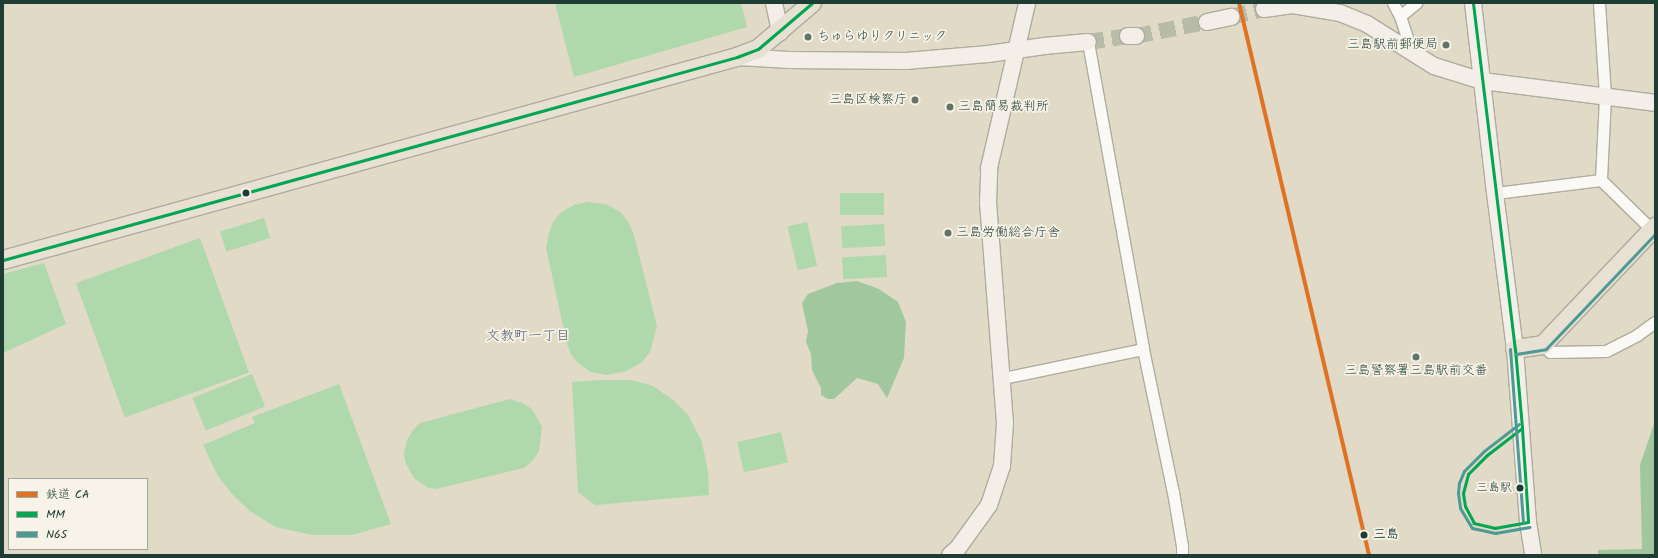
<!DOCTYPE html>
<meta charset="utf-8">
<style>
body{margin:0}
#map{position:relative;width:1658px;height:558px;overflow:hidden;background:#e0dac6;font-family:Kalam,"Klee One",sans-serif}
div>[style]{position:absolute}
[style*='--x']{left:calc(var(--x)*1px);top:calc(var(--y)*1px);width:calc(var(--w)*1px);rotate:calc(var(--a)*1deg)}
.green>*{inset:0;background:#afd8ac;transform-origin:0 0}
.forest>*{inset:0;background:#a1c79f}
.secondary-tunnel>*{height:16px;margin-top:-8px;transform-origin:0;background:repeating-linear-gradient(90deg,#b9bba9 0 16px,transparent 0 24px)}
.roads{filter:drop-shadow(1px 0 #adac9f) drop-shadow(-1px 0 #adac9f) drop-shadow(0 1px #adac9f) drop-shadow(0 -1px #adac9f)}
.street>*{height:11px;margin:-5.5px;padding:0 5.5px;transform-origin:5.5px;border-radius:5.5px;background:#faf9f6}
.secondary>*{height:16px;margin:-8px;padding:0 8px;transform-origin:8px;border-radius:8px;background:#f3efe8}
.primary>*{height:18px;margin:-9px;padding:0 9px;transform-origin:9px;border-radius:9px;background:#e7e0d3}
.bus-1>*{height:3px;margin:-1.5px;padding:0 1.5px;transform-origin:1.5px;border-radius:1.5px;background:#00a651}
.bus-2>*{height:3px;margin:-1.5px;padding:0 1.5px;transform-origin:1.5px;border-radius:1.5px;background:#4d9995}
.rail-1>*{height:4px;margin:-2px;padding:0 2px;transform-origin:2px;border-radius:2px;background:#df7323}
.dots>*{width:11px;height:11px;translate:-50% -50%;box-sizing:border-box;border:2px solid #f7f3e8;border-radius:50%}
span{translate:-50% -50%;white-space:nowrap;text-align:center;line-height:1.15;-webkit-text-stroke:3.5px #f7f3e8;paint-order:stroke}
.bus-label{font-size:12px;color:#1f3d34}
.right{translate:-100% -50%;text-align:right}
.poi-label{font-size:13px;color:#1f3d34}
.left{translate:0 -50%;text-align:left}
.stop-label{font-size:13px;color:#1f3d34;font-weight:700}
.neighbourhood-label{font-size:14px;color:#56626e}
.frame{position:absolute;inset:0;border:4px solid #1f3d34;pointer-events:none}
.legend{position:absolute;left:8px;top:478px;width:140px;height:72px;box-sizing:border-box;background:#f7f3e8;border:1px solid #a1aaa0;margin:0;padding:5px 7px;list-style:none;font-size:12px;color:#1f3d34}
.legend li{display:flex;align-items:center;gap:8px;height:20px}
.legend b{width:20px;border:1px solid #a1aaa0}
</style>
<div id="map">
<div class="green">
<i style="clip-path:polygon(555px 3px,741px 3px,747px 27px,574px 77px)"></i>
<i style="left:884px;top:193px;width:22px;height:44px;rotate:90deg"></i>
<i style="clip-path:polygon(588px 202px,605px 204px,619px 211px,628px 221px,634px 235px,657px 326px,650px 352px,641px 363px,626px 371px,607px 375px,591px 372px,578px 363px,571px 354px,567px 344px,546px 248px,548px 237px,553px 222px,560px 213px,574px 205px)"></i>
<i style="left:264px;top:218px;width:21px;height:46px;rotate:73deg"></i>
<i style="left:807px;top:222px;width:45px;height:20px;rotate:77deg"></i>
<i style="left:884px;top:224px;width:22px;height:43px;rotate:87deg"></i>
<i style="left:200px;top:238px;width:143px;height:132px;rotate:70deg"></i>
<i style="left:886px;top:255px;width:22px;height:44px;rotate:87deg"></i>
<i style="clip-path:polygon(44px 263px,66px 324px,3px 353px,3px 274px)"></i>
<i style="left:252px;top:374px;width:35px;height:64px;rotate:68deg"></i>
<i style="clip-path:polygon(601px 380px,631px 380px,653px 386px,673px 400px,688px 415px,702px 442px,708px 472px,709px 495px,595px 505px,578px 492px,572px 382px)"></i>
<i style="clip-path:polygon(339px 384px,391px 524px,352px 535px,312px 535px,276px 527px,251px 512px,233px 495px,218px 476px,203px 445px,255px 423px,252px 417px)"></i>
<i style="clip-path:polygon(510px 399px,522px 403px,532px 409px,542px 427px,539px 451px,534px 459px,524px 468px,436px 489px,428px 488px,414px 478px,406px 464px,404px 453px,407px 440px,413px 430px,420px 423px)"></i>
<i style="left:781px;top:432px;width:31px;height:45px;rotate:77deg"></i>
</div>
<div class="forest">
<i style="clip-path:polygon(857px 281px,879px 289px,898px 302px,906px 322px,904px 358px,887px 398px,878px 384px,857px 378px,834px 399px,828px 399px,821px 395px,821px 388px,812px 370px,811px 354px,806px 342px,808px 331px,802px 303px,808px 294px,837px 283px)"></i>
<i style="clip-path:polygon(1655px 421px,1655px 555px,1598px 555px,1598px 550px,1642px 549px,1640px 465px)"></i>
</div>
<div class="secondary-tunnel">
<i style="--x:1231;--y:17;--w:34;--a:-14"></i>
<i style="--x:1136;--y:36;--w:72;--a:-11.2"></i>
<i style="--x:1088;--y:42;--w:40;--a:-8.5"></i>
</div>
<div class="roads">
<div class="street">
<i style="--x:1393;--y:3;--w:15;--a:62"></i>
<i style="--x:1400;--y:16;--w:36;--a:72"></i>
<i style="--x:1599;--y:3;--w:94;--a:86.3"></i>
<i style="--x:1605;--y:97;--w:83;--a:92.8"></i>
<i style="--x:1601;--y:180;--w:71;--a:44.4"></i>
<i style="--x:1400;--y:16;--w:21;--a:-39"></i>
<i style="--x:1088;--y:42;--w:312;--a:79.8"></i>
<i style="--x:1143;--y:349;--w:146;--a:78.2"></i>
<i style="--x:1173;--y:492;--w:55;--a:80.5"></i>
<i style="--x:1182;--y:546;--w:9;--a:90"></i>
<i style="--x:1495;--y:193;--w:107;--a:-7"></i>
<i style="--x:1543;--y:345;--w:10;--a:45"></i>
<i style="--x:1550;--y:352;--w:56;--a:-1"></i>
<i style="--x:1606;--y:351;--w:35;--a:-27"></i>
<i style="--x:1637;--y:335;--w:22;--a:-36"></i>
<i style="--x:1003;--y:378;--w:143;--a:-11.7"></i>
</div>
<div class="secondary">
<i style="--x:774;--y:3;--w:30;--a:78"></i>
<i style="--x:1473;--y:3;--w:191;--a:83.4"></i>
<i style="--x:1495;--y:193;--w:157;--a:82.7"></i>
<i style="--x:1515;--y:349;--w:173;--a:85.7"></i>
<i style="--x:1528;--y:522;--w:33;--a:81"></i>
<i style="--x:1264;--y:9;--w:29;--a:-8"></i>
<i style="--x:1293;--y:5;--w:48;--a:9.7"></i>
<i style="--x:1340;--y:13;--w:29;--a:22"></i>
<i style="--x:1367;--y:24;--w:79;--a:32.1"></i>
<i style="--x:1434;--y:66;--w:50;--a:17.4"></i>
<i style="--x:1482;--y:81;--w:174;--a:7.2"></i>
<i style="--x:1207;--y:22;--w:25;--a:-12"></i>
<i style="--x:1128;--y:36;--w:8;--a:0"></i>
<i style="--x:738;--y:57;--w:51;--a:3.4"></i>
<i style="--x:789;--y:60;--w:117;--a:0.5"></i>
<i style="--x:906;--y:61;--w:82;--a:-4.9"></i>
<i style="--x:988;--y:54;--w:57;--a:-8.1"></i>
<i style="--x:1044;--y:46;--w:44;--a:-5.2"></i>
<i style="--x:950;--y:555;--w:11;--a:-41"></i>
<i style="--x:958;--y:548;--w:53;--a:-54.2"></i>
<i style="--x:989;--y:505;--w:41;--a:-71.6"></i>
<i style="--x:1002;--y:466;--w:43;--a:-86"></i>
<i style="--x:1005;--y:423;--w:220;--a:-94.4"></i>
<i style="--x:988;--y:204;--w:36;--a:-88"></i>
<i style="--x:989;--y:168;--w:169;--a:-77"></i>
</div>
<div class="primary">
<i style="--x:3;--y:260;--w:762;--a:-15.46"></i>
<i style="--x:737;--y:57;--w:22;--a:-21"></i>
<i style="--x:758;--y:49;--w:71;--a:-40.4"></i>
<i style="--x:1515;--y:349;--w:28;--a:-8"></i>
<i style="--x:1543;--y:345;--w:163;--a:-46.5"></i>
</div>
</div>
<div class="bus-1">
<i style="--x:1473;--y:3;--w:349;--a:83.1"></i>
<i style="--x:1515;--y:349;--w:79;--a:84.9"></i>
<i style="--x:3;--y:260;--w:762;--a:-15.46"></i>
<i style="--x:737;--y:57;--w:22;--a:-21"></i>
<i style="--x:758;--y:49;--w:71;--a:-40.4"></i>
<i style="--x:1522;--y:428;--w:94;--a:86.3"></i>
<i style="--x:1528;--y:522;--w:34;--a:170"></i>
<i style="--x:1495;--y:528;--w:22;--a:-167"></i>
<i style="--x:1474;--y:523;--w:19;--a:-118"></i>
<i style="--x:1465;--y:506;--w:13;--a:-99"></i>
<i style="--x:1463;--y:493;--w:20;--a:-75"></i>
<i style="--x:1468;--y:474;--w:27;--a:-45"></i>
<i style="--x:1487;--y:455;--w:44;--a:-37.6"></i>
</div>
<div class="bus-2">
<i style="--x:1510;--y:349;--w:173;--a:85.7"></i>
<i style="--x:1516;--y:354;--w:30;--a:-9"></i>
<i style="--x:1546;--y:349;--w:158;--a:-46.5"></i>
<i style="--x:1519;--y:424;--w:44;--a:142.4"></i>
<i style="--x:1484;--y:451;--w:28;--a:135"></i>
<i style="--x:1464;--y:471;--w:13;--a:113"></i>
<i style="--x:1459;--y:483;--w:10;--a:96"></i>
<i style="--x:1458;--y:493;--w:15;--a:82"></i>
<i style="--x:1460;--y:508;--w:23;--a:59"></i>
<i style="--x:1472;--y:528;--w:24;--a:12"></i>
<i style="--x:1495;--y:533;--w:35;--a:-10"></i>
</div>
<div class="rail-1">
<i style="--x:1239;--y:3;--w:567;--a:76.75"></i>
</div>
<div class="dots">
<i style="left:808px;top:37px;background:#637467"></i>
<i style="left:1446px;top:45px;background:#637467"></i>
<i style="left:915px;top:100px;background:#637467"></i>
<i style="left:950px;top:107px;background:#637467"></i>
<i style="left:246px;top:193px;background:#1f3d34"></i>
<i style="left:948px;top:233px;background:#637467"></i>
<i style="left:1416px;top:357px;background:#637467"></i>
<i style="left:1520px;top:488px;background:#1f3d34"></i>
<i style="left:1364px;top:535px;background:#1f3d34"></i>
</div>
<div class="bus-label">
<span class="right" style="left:1512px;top:488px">三島駅</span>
</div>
<div class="poi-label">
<span class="left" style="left:817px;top:37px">ちゅらゆりクリニック</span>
<span class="right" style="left:1438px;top:45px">三島駅前郵便局</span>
<span class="right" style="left:907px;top:100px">三島区検察庁</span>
<span class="left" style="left:958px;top:107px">三島簡易裁判所</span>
<span class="left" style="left:956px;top:233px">三島労働総合庁舎</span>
<span style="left:1416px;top:371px">三島警察署三島駅前交番</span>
</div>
<div class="stop-label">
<span class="left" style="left:1373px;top:535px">三島</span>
</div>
<div class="neighbourhood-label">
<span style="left:528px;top:336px">文教町一丁目</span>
</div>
<div class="frame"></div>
<ul class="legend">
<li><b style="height:5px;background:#df7323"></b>鉄道 CA</li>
<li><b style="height:5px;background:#00a651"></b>MM</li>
<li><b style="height:5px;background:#4d9995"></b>N65</li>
</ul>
</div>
